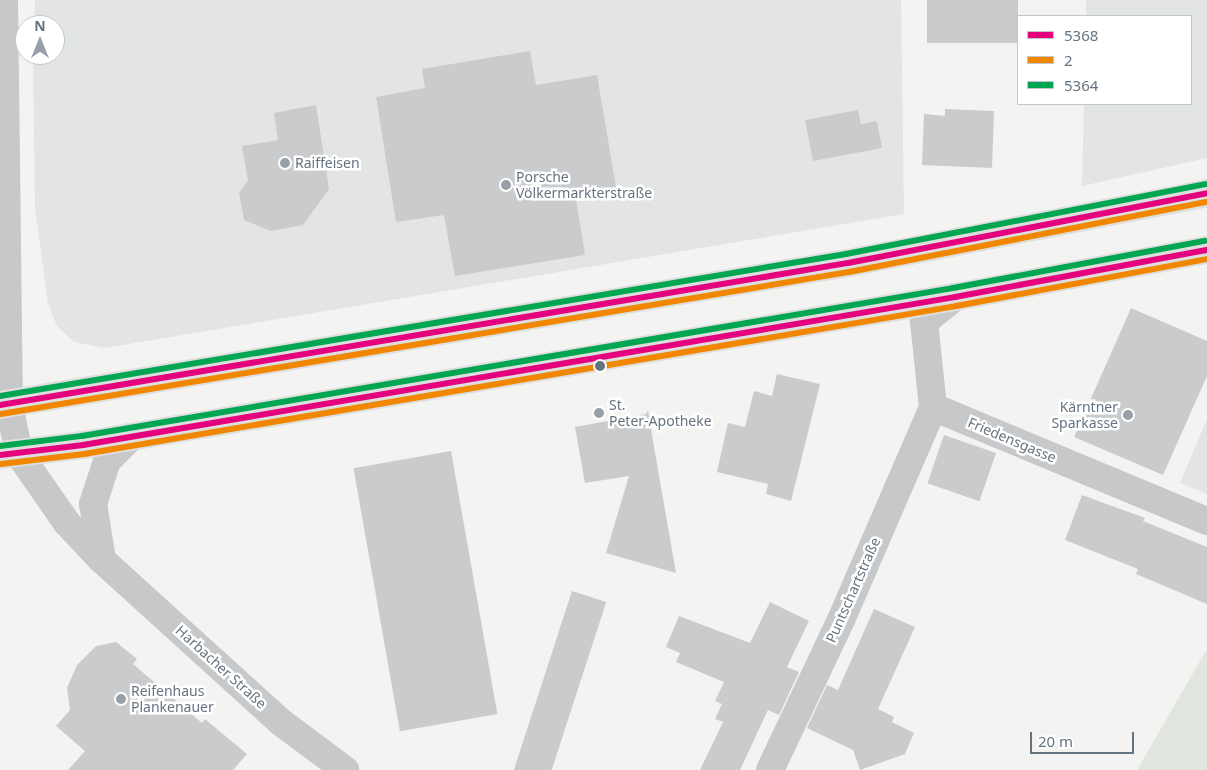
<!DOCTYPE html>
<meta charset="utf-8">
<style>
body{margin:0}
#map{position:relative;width:1207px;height:770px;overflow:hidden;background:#f3f3f1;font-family:"Noto Sans",sans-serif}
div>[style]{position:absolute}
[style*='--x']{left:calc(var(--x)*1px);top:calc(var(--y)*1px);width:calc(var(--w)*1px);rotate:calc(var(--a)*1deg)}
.built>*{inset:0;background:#e3e5e4}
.green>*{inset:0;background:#e1e5df}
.building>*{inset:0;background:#cacbcc;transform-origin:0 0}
.minor>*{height:28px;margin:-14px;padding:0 14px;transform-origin:14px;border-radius:14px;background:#c7c8c9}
.tertiary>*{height:28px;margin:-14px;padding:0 14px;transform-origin:14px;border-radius:14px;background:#c7c8c9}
.primary>*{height:28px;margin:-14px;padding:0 14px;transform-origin:14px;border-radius:14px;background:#dddedd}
.bus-1>*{height:6px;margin:-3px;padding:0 3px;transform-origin:3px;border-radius:3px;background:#e5007d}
.bus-2>*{height:6px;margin:-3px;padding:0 3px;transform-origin:3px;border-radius:3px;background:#f18700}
.bus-3>*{height:6px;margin:-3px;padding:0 3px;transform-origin:3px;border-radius:3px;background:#00a651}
.dots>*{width:14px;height:14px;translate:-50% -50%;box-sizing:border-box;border:2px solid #fff;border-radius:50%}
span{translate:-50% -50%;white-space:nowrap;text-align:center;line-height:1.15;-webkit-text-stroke:5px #fff;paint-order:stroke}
.poi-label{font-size:14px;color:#657380}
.left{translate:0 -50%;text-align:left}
.right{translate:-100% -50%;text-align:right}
.street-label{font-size:14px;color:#657380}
.legend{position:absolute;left:1017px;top:15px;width:175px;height:90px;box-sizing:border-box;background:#fff;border:1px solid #c1c7cc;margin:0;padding:6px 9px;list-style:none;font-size:15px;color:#657380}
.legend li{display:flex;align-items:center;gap:10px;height:25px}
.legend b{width:25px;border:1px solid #c1c7cc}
.north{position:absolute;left:15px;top:15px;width:50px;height:50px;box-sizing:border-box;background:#fff;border:1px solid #c1c7cc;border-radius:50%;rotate:0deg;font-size:14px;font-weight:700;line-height:20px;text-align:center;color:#657380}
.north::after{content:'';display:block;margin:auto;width:18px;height:22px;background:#97a0a8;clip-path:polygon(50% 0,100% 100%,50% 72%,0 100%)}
.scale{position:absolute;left:1030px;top:732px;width:104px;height:22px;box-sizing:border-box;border:2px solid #657380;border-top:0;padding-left:6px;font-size:15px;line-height:18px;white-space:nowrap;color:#657380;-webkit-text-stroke:4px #fff;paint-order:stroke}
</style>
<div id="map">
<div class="built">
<i style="clip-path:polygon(35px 0,901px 0,904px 214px,105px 348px,74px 342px,57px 326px,48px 304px,35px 207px,33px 55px,55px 55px,55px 25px,34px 25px)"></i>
<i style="clip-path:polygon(1086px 0,1207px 0,1207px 158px,1082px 186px,1084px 104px,1191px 104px,1191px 16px,1086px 16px)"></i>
<i style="clip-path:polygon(1207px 419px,1207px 494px,1180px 483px)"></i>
</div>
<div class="green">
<i style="clip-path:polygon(1207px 649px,1207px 770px,1137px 770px)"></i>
</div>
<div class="building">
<i style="left:927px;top:0;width:91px;height:43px"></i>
<i style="clip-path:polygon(530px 51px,536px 85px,597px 75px,616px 187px,575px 194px,585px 255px,455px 276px,444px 215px,396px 222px,376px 97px,425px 88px,422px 69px)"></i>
<i style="clip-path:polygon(316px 105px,329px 189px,303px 225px,271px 231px,244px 220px,239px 192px,248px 181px,242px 146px,278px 140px,274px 113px)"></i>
<i style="clip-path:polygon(945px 109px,994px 111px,992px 168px,922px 165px,924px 114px,945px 116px)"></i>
<i style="clip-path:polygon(858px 110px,861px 124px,877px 121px,882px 148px,813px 161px,805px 120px)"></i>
<i style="clip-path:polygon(1131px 308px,1207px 341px,1207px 376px,1163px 475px,1074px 437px)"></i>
<i style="clip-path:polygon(777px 374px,820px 384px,791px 501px,766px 494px,768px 484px,717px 472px,728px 423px,745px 427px,754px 391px,772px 396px)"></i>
<i style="clip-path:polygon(648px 410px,653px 441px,676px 573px,606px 553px,629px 476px,585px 483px,575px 427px,646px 414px)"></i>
<i style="left:944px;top:435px;width:55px;height:51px;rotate:19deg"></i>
<i style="left:451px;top:451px;width:267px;height:99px;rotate:80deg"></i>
<i style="clip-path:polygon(1082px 495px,1145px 518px,1143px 521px,1207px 547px,1207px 604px,1136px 574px,1138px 569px,1065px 540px)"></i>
<i style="left:572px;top:591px;width:36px;height:188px;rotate:18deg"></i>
<i style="clip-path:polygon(770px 602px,809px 621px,787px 667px,799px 672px,779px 715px,768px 710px,740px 770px,700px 770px,723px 722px,715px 719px,722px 704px,715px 701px,724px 682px,676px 662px,680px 653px,666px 647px,679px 616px,750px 643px)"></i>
<i style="clip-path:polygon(874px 609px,915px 627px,878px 709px,894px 717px,892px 722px,914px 733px,905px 754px,860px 770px,853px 750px,807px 728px,827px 685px,838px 690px)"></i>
<i style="clip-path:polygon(116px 642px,137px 659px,133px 664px,202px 723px,205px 719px,247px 754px,233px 770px,68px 770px,85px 751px,56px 726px,70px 710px,67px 688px,77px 665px,96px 646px)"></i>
</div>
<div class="minor">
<i style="--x:9;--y:404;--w:51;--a:78.7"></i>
<i style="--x:19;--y:454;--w:84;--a:55.2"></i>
<i style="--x:67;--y:523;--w:51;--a:46.6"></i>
<i style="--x:102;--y:560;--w:243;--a:42.2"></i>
<i style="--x:282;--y:723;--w:79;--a:36.7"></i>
<i style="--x:933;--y:407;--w:297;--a:22.6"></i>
<i style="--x:102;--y:560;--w:57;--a:-99.1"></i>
<i style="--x:93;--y:504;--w:45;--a:-72"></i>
<i style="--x:107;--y:461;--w:34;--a:-45"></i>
<i style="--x:770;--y:770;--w:166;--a:-64.7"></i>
<i style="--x:841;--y:620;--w:232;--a:-66.6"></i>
<i style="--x:933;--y:407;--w:85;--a:-96"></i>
<i style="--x:924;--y:322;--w:40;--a:-39"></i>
</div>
<div class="tertiary">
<i style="--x:4;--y:0;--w:404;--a:89.3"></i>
</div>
<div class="primary">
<i style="--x:0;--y:405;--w:860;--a:-9.51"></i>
<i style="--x:848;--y:263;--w:366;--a:-11"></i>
<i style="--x:0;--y:455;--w:84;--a:-6.9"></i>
<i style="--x:83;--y:445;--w:884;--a:-9.63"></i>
<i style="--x:955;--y:297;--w:256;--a:-10.6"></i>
</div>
<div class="bus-1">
<i style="--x:0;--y:405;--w:860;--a:-9.51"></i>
<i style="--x:848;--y:263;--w:366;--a:-11"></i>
<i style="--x:0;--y:455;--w:84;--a:-6.9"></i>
<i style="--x:83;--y:445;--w:884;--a:-9.63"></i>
<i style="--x:955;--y:297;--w:256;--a:-10.6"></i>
</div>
<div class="bus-2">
<i style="--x:1;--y:414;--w:860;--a:-9.51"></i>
<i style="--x:849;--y:272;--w:365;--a:-11.1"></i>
<i style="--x:1;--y:464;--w:84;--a:-6.9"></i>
<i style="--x:84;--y:454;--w:884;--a:-9.63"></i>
<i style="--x:956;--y:306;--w:255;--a:-10.6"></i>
</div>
<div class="bus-3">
<i style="--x:0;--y:396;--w:858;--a:-9.53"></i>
<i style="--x:846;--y:254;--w:366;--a:-11"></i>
<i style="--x:0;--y:446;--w:83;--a:-7"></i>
<i style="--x:82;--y:436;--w:883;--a:-9.64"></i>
<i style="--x:953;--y:288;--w:256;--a:-10.6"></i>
</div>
<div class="dots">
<i style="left:285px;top:163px;background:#97a0a8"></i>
<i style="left:506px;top:185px;background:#97a0a8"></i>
<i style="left:600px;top:366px;background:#657380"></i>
<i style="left:599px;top:413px;background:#97a0a8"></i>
<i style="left:1128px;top:415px;background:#97a0a8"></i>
<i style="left:121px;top:699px;background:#97a0a8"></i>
</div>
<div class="poi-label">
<span class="left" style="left:295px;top:163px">Raiffeisen</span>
<span class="left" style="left:516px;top:185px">Porsche<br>Völkermarkterstraße</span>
<span class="left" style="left:609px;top:413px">St.<br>Peter-Apotheke</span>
<span class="right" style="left:1118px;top:415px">Kärntner<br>Sparkasse</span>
<span class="left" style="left:131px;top:699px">Reifenhaus<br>Plankenauer</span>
</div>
<div class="street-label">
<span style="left:1012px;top:440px;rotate:23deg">Friedensgasse</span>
<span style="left:853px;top:590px;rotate:-66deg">Puntschartstraße</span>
<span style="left:221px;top:667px;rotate:42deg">Harbacher Straße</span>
</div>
<ul class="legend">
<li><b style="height:6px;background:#e5007d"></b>5368</li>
<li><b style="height:6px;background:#f18700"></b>2</li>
<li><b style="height:6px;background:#00a651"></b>5364</li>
</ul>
<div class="north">N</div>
<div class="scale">20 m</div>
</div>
